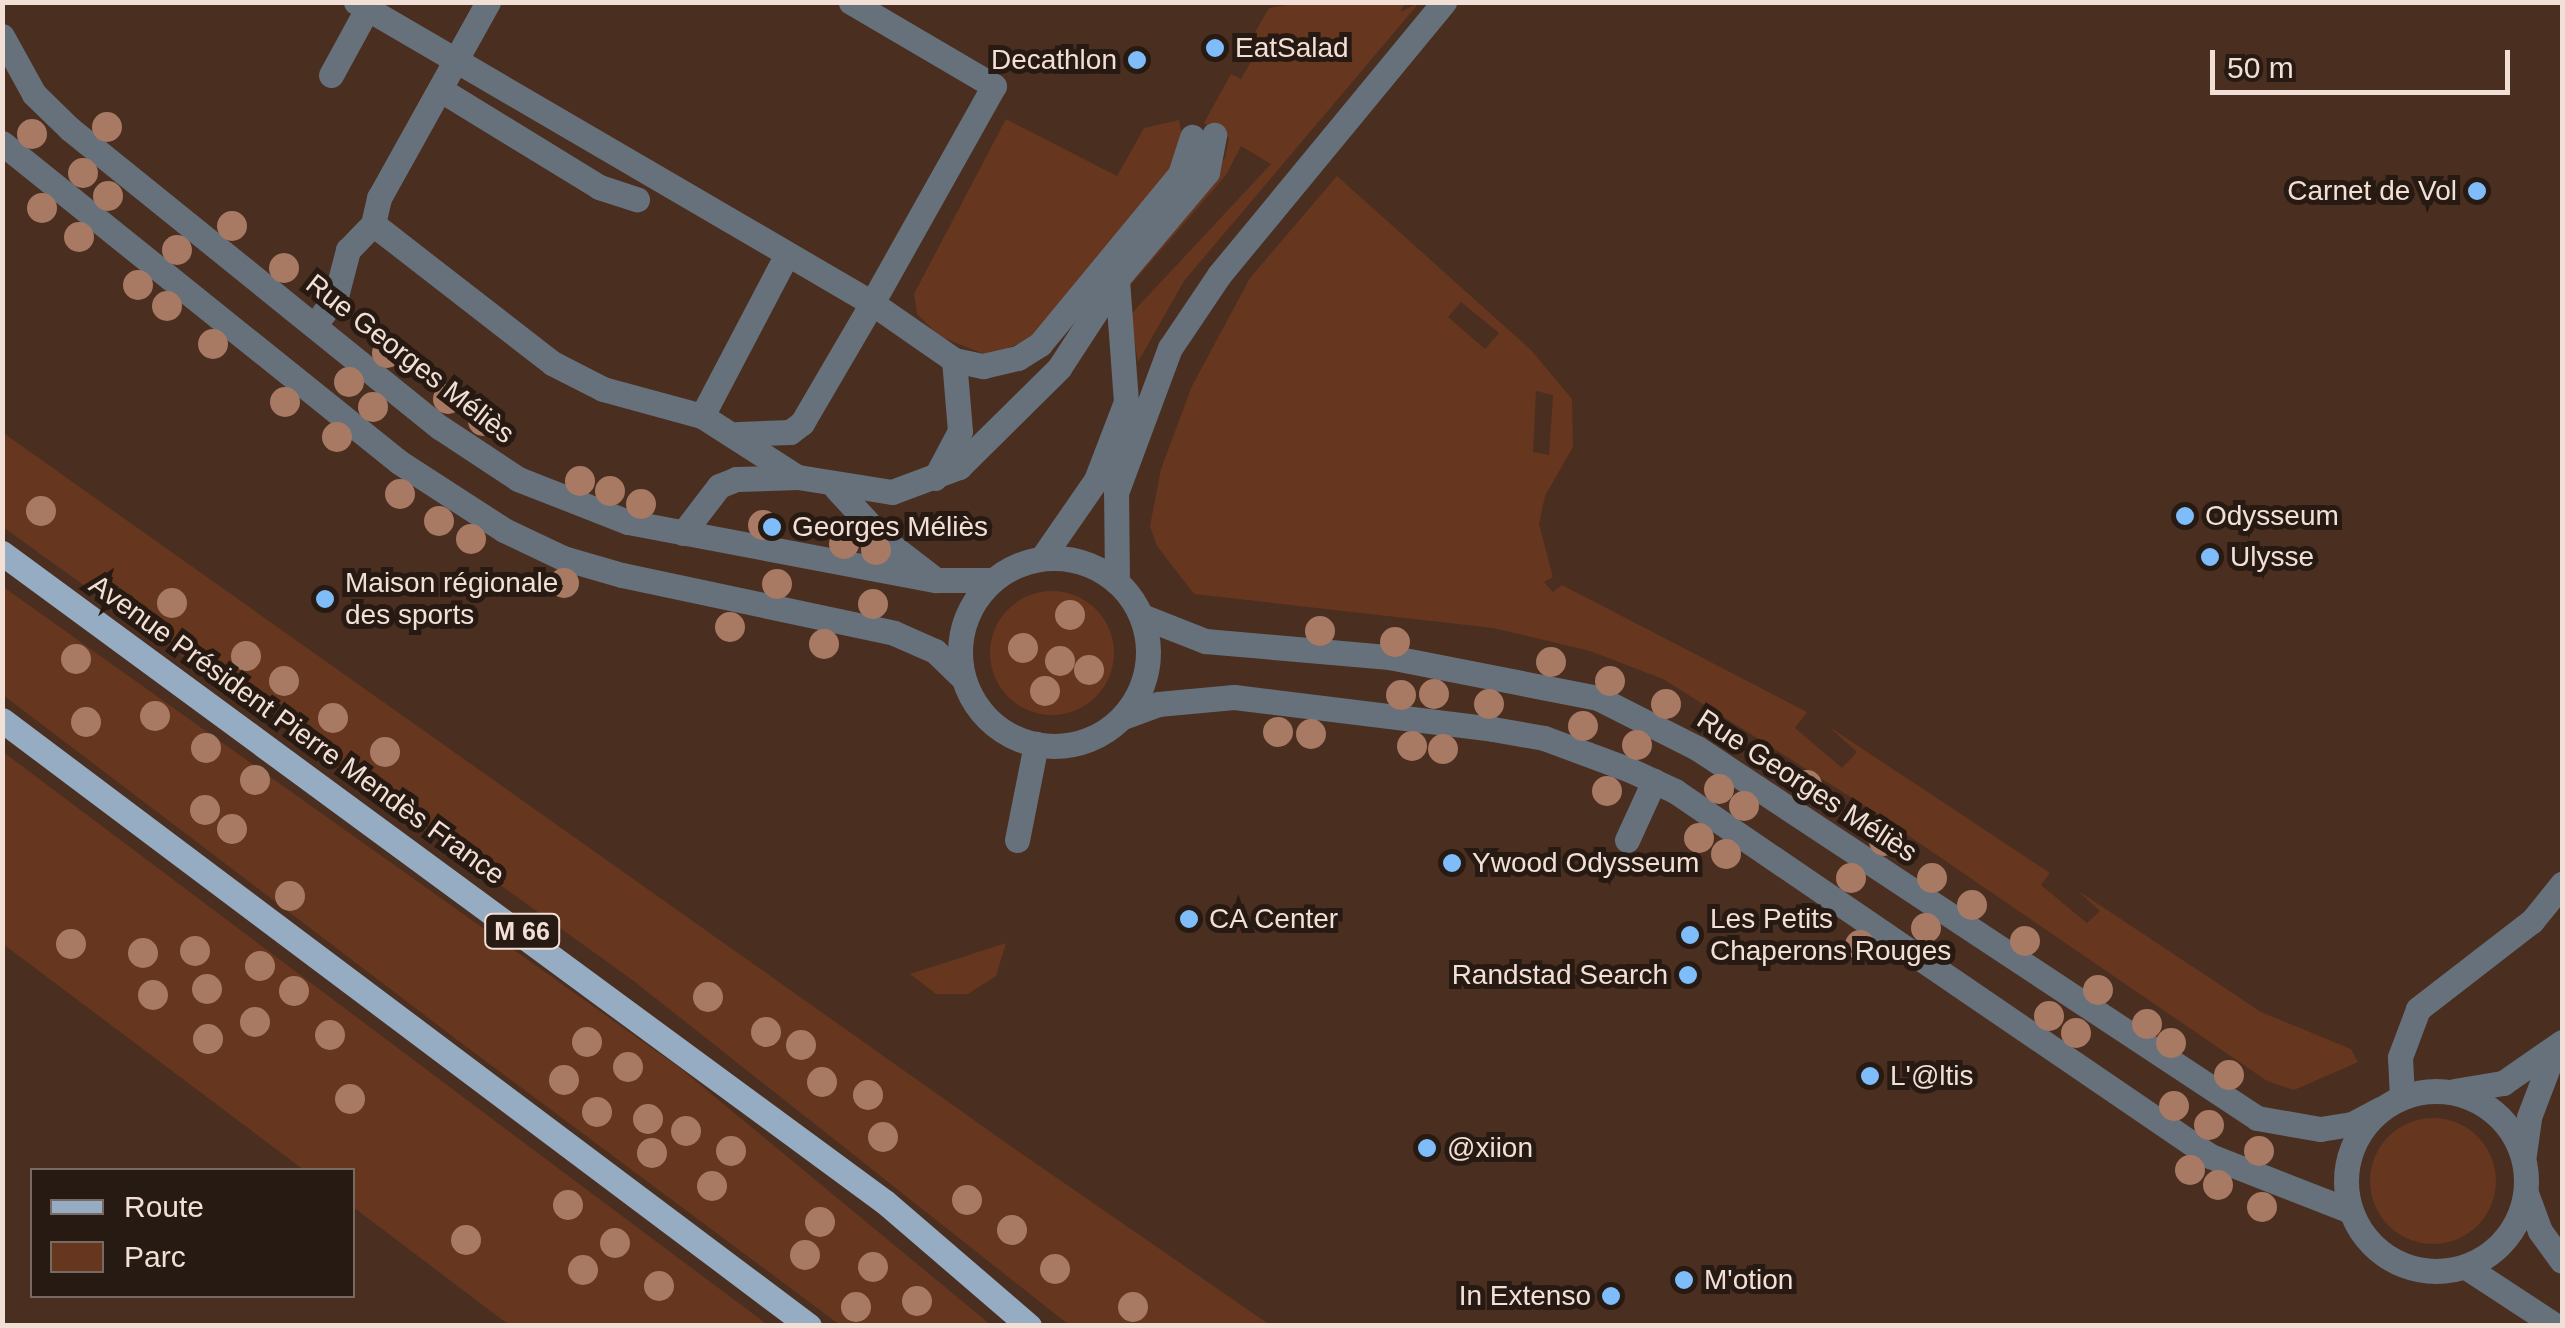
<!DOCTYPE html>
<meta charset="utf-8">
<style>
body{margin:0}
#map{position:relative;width:2565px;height:1328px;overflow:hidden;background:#4a2e20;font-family:Arial,sans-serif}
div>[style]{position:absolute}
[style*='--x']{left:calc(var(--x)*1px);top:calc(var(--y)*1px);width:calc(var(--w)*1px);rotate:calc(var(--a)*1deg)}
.green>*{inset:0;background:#66361e}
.round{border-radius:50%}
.minor>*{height:25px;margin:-12.5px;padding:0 12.5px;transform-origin:12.5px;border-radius:12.5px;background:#66717c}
.minor>.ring{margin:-12.5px;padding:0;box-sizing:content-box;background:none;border:25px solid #66717c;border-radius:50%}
.major>*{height:25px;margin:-12.5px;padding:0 12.5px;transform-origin:12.5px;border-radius:12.5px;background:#95acc2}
.trees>*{width:30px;height:30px;margin:-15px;border-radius:50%;background:#a87a64}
.dots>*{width:28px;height:28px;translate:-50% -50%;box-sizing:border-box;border:5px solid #271a13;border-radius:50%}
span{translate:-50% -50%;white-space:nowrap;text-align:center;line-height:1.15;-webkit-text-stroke:10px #271a13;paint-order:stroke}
.shield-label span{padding:2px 8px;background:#271a13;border:2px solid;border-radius:8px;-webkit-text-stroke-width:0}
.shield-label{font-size:25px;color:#f2dfd6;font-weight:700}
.poi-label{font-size:28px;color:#f2dfd6}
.left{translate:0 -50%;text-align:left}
.right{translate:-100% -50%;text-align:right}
.street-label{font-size:28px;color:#f2dfd6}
.frame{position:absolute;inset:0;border:5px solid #f2dfd6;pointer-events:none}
.legend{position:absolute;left:30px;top:1168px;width:325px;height:130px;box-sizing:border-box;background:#271a13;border:2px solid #786961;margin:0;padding:12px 18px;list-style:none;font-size:30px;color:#f2dfd6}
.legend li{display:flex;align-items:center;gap:20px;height:50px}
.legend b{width:50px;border:2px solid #786961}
.scale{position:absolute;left:2210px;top:50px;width:300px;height:45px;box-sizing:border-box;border:5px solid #f2dfd6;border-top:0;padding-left:12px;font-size:30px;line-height:35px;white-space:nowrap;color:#f2dfd6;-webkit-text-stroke:8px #271a13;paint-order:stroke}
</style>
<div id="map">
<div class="green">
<i style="clip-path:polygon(1306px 2px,1406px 3px,1400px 12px,1419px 3px,1184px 281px,1138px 362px,1130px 315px,1271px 164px,1241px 146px,1226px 175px,1129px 287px,1128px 280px,1225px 158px,1229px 138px,1204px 123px,1231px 74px,1241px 79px,1256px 53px,1247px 46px,1269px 8px)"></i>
<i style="clip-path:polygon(1006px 119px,1117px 176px,1144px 128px,1179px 120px,1182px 137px,1175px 163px,1156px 188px,1032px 338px,989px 356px,939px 336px,917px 314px,914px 294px)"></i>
<i style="clip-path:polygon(evenodd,1337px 176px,1531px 350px,1572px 399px,1573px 447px,1545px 496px,1539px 524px,1553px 577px,1544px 582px,1553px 592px,1562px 585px,1807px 712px,1795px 728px,1842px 768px,1857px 752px,1828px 726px,2050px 873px,2041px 885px,2087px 923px,2100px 911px,2077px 890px,2261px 1012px,2351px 1049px,2358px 1062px,2294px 1090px,2267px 1081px,1868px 808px,1663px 679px,1590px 651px,1493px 628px,1194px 594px,1157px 546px,1150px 526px,1161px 469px,1192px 386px,1250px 278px,1337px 176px,1461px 302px,1499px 333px,1485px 349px,1448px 317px,1461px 302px,1337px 176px,1536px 391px,1553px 395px,1549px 455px,1533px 452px,1536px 391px)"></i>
<i style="clip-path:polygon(2px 432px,1012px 1147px,1270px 1325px,1069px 1325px,635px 982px,3px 527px)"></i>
<i style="clip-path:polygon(2px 586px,680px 1068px,991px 1325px,840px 1325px,464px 1045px,3px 695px)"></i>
<i class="round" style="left:990px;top:591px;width:124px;height:124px"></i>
<i style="clip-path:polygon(2px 751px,495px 1121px,768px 1325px,509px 1325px,353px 1207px,352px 1170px,304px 1170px,3px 944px)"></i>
<i style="clip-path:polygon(1006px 943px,996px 976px,968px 994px,936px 994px,910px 974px)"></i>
<i class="round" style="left:2370px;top:1118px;width:126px;height:126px"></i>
</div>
<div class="minor">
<i style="--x:356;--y:2;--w:597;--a:30.26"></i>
<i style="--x:872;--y:303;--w:249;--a:-60.7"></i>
<i style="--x:994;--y:86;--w:166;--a:-149.6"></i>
<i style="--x:2;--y:36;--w:66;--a:61.1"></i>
<i style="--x:34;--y:94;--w:50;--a:44.2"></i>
<i style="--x:70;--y:129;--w:476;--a:38.9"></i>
<i style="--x:441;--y:428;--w:92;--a:33.5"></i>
<i style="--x:518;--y:479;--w:118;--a:21.4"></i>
<i style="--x:628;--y:522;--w:313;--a:10.7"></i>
<i style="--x:936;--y:580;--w:56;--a:0"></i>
<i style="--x:331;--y:75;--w:75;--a:-61.4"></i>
<i style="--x:441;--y:90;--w:185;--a:31.5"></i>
<i style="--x:599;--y:187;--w:40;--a:18"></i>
<i style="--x:2;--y:143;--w:509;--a:38.78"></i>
<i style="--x:399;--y:462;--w:125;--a:32.9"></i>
<i style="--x:504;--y:530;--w:65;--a:25.4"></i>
<i style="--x:563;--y:558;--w:61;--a:16.1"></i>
<i style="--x:622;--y:575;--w:278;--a:12"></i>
<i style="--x:894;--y:633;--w:45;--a:23.7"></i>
<i style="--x:935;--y:651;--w:37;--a:44"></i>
<i style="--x:373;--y:224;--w:227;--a:37.8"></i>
<i style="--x:552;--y:363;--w:57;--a:27"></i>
<i style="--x:603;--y:389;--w:103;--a:15.3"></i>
<i style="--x:702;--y:416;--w:113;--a:32.7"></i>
<i style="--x:315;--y:325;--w:36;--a:-54"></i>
<i style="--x:336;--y:296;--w:48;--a:-75.4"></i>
<i style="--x:348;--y:250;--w:36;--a:-46"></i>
<i style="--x:373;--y:224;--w:27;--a:-77"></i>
<i style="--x:379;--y:198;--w:224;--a:-60.9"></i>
<i style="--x:702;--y:416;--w:183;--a:-62.3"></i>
<i style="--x:738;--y:434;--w:52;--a:-2.2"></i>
<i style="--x:790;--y:432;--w:15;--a:-37"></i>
<i style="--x:802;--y:423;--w:139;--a:-59.7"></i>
<i style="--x:872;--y:303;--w:100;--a:34.8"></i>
<i style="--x:954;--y:360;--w:30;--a:12"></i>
<i style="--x:983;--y:366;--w:36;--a:-13"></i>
<i style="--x:1018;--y:358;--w:26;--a:-32"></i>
<i style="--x:1040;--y:344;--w:220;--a:-50.5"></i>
<i style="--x:1180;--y:174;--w:39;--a:-72"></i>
<i style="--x:935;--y:478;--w:53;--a:-62"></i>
<i style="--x:960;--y:431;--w:71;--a:-94.8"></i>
<i style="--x:836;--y:488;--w:71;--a:47.3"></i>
<i style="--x:884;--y:540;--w:61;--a:37.6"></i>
<i style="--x:683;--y:533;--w:59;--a:-52.5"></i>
<i style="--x:719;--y:486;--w:18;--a:-22"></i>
<i style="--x:736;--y:479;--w:62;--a:-1.8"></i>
<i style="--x:798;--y:477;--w:95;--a:9.1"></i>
<i style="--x:892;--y:492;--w:72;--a:-20.5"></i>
<i style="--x:959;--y:467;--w:141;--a:-44.7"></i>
<i style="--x:1059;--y:368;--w:106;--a:-56.9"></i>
<i class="ring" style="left:960px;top:558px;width:163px;height:163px"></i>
<i style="--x:1042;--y:558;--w:95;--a:-55.3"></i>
<i style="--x:1096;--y:480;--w:84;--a:-69"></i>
<i style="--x:1126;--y:402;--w:123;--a:-94.2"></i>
<i style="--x:1117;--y:279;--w:140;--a:-49.9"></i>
<i style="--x:1207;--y:172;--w:38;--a:-79"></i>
<i style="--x:1117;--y:582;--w:89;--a:-90.6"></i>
<i style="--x:1116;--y:493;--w:155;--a:-69.6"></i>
<i style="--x:1170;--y:348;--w:88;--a:-56.1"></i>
<i style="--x:1219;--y:275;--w:354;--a:-50.5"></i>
<i style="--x:1144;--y:617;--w:66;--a:21.5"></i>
<i style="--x:1205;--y:641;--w:185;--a:5"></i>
<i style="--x:1389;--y:657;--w:213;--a:11.1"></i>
<i style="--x:1598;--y:698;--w:111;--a:26.8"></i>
<i style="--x:1697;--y:748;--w:671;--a:33.45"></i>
<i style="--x:2257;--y:1118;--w:64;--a:9.9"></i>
<i style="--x:2320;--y:1129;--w:32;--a:-9"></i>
<i style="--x:2352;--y:1124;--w:32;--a:-28"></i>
<i style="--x:1123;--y:717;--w:37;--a:-20"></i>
<i style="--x:1158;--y:704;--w:76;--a:-5.3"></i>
<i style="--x:1234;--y:697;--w:261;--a:7"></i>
<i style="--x:1493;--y:729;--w:52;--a:10"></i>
<i style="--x:1544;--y:738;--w:92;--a:20.4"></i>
<i style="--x:1630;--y:770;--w:50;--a:25"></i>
<i style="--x:1675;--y:791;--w:648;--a:34.3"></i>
<i style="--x:2210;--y:1156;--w:150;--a:21.4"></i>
<i style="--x:1017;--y:840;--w:98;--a:-78.8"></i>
<i style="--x:1627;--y:840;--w:65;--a:-65.4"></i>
<i class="ring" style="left:2346px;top:1091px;width:155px;height:155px"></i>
<i style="--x:2454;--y:1091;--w:50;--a:-9.3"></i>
<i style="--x:2503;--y:1083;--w:72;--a:-34.8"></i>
<i style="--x:2402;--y:1097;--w:40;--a:-92.9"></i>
<i style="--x:2400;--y:1057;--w:51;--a:-69.4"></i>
<i style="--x:2418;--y:1009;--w:144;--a:-37.7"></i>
<i style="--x:2532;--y:921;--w:48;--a:-51"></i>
<i style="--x:2524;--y:1154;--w:37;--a:-82"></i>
<i style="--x:2529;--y:1117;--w:73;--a:-69.1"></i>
<i style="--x:2526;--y:1193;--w:40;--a:69.8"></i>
<i style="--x:2540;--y:1231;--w:37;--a:54"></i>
<i style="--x:2466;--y:1267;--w:108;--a:33.2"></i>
</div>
<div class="major">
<i style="--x:2;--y:553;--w:1096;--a:36.32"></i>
<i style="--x:885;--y:1202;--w:190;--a:40.7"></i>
<i style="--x:2;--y:720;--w:1009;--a:36.9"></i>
</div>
<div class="trees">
<i style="left:107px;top:127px"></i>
<i style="left:32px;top:134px"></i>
<i style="left:83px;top:173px"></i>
<i style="left:108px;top:196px"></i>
<i style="left:42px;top:208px"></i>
<i style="left:232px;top:226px"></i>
<i style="left:79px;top:237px"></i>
<i style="left:177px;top:250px"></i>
<i style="left:284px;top:268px"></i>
<i style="left:138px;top:285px"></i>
<i style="left:167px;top:306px"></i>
<i style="left:213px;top:344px"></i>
<i style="left:387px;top:353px"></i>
<i style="left:349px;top:382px"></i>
<i style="left:448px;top:399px"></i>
<i style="left:285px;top:402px"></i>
<i style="left:373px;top:407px"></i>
<i style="left:483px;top:421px"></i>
<i style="left:337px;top:437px"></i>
<i style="left:580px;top:481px"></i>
<i style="left:610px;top:491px"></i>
<i style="left:400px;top:494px"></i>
<i style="left:641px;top:504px"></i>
<i style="left:41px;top:511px"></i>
<i style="left:439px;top:521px"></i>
<i style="left:763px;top:525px"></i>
<i style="left:471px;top:539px"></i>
<i style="left:844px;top:544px"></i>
<i style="left:876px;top:550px"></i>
<i style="left:564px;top:583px"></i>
<i style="left:777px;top:584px"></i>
<i style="left:172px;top:603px"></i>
<i style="left:873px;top:604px"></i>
<i style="left:1070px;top:615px"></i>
<i style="left:730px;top:627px"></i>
<i style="left:1320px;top:631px"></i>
<i style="left:1395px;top:642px"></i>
<i style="left:824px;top:644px"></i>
<i style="left:1023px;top:648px"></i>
<i style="left:246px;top:656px"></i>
<i style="left:76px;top:659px"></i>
<i style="left:1060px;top:661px"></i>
<i style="left:1551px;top:662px"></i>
<i style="left:1089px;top:670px"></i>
<i style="left:284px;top:681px"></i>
<i style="left:1610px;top:681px"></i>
<i style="left:1045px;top:691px"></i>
<i style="left:1434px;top:694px"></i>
<i style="left:1401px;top:695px"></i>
<i style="left:1489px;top:704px"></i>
<i style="left:1666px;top:704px"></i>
<i style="left:155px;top:716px"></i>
<i style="left:333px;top:718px"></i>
<i style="left:86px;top:722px"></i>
<i style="left:1583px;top:726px"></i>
<i style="left:1278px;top:732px"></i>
<i style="left:1311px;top:734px"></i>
<i style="left:1637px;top:745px"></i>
<i style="left:1412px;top:746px"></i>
<i style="left:206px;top:748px"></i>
<i style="left:1443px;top:749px"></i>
<i style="left:385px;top:752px"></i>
<i style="left:255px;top:780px"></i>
<i style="left:1807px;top:785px"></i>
<i style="left:1719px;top:789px"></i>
<i style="left:1607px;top:791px"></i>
<i style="left:1744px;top:806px"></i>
<i style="left:205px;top:810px"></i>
<i style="left:232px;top:829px"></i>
<i style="left:1699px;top:838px"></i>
<i style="left:1884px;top:841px"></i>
<i style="left:1726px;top:854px"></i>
<i style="left:1851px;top:878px"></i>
<i style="left:1932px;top:878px"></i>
<i style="left:290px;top:896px"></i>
<i style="left:1972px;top:905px"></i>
<i style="left:1926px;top:928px"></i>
<i style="left:2025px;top:941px"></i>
<i style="left:71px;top:944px"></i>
<i style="left:1860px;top:945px"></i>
<i style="left:195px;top:951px"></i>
<i style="left:143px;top:953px"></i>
<i style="left:260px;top:966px"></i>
<i style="left:207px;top:989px"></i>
<i style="left:2098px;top:990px"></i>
<i style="left:294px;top:991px"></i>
<i style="left:153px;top:995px"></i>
<i style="left:708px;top:997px"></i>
<i style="left:2049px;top:1016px"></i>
<i style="left:255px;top:1022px"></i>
<i style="left:2147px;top:1024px"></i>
<i style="left:766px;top:1032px"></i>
<i style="left:2076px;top:1033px"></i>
<i style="left:330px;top:1035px"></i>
<i style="left:208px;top:1039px"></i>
<i style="left:587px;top:1042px"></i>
<i style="left:2171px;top:1043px"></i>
<i style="left:801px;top:1045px"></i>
<i style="left:628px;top:1067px"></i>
<i style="left:2229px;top:1075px"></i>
<i style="left:564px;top:1080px"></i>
<i style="left:822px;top:1082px"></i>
<i style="left:868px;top:1095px"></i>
<i style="left:350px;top:1099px"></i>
<i style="left:2174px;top:1106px"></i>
<i style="left:597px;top:1112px"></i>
<i style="left:648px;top:1119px"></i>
<i style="left:2209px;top:1125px"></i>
<i style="left:686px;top:1131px"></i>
<i style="left:883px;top:1137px"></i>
<i style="left:731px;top:1151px"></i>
<i style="left:2259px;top:1151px"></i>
<i style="left:652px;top:1153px"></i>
<i style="left:2190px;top:1170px"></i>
<i style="left:2218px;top:1185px"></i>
<i style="left:712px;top:1186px"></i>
<i style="left:967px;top:1200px"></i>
<i style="left:568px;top:1205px"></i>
<i style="left:2262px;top:1207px"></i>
<i style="left:820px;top:1222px"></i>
<i style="left:1012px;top:1230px"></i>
<i style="left:466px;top:1240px"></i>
<i style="left:615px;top:1243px"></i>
<i style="left:805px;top:1255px"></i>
<i style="left:873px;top:1267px"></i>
<i style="left:1055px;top:1269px"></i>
<i style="left:583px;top:1270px"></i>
<i style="left:659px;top:1286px"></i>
<i style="left:917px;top:1301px"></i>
<i style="left:856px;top:1307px"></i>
<i style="left:1133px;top:1307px"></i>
</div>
<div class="dots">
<i style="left:1215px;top:48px;background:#7fbdfa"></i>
<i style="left:1137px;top:60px;background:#7fbdfa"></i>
<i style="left:2477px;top:191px;background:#7fbdfa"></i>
<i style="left:2185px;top:516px;background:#7fbdfa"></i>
<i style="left:772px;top:527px;background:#7fbdfa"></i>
<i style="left:2210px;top:557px;background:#7fbdfa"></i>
<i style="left:325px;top:599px;background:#7fbdfa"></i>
<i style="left:1452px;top:863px;background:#7fbdfa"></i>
<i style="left:1189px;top:919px;background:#7fbdfa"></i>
<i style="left:1690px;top:935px;background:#7fbdfa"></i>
<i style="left:1688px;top:975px;background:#7fbdfa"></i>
<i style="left:1870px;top:1076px;background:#7fbdfa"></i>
<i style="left:1427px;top:1148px;background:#7fbdfa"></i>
<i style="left:1684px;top:1280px;background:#7fbdfa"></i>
<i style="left:1611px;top:1296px;background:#7fbdfa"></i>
</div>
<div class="shield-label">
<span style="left:522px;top:931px">M 66</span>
</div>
<div class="poi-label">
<span class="left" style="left:1235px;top:48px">EatSalad</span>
<span class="right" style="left:1117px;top:60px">Decathlon</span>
<span class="right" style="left:2457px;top:191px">Carnet de Vol</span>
<span class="left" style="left:2205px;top:516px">Odysseum</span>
<span class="left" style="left:792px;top:527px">Georges Méliès</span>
<span class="left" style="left:2230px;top:557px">Ulysse</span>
<span class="left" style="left:345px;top:599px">Maison régionale<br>des sports</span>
<span class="left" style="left:1472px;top:863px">Ywood Odysseum</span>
<span class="left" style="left:1209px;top:919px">CA Center</span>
<span class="left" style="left:1710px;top:935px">Les Petits<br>Chaperons Rouges</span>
<span class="right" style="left:1668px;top:975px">Randstad Search</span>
<span class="left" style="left:1890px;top:1076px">L'@ltis</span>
<span class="left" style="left:1447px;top:1148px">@xiion</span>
<span class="left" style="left:1704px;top:1280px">M'otion</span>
<span class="right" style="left:1591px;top:1296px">In Extenso</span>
</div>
<div class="street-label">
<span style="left:410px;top:359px;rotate:38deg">Rue Georges Méliès</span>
<span style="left:297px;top:730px;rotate:36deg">Avenue Président Pierre Mendès France</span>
<span style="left:1807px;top:786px;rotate:33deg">Rue Georges Méliès</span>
</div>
<div class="frame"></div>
<ul class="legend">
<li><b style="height:12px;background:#95acc2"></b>Route</li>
<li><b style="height:28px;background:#66361e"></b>Parc</li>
</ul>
<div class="scale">50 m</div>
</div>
